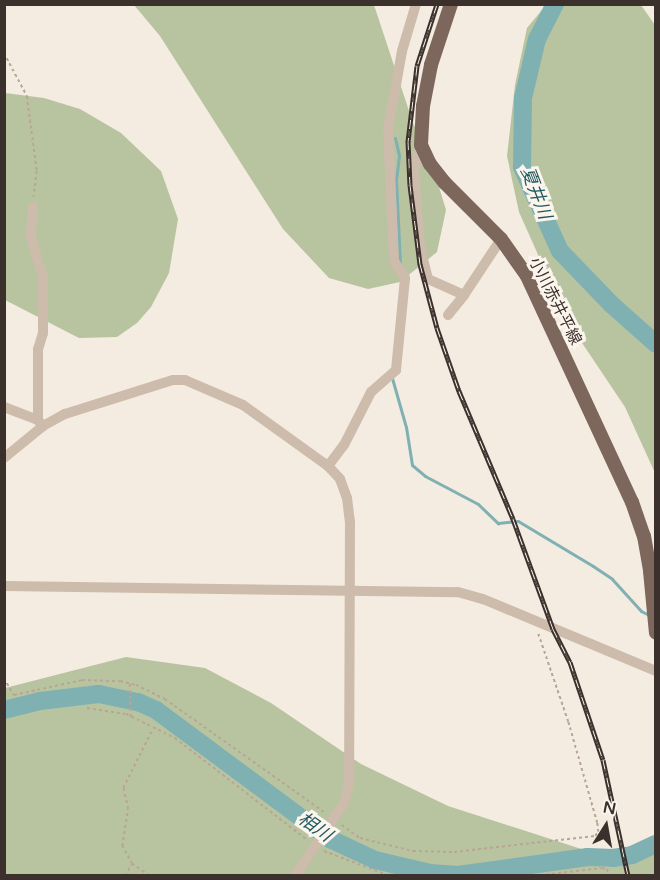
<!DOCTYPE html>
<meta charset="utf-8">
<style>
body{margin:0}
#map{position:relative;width:660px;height:880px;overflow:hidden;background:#f4ebe1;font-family:"Varela Round","Noto Sans JP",sans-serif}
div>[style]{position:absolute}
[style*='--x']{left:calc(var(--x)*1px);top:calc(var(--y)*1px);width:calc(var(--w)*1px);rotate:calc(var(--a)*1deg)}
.green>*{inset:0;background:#b8c4a0}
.stream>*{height:3px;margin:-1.5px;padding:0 1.5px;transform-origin:1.5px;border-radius:1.5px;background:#7fb0b2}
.river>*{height:18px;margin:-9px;padding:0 9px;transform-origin:9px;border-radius:9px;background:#7fb0b2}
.path>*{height:1.5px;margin-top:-0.75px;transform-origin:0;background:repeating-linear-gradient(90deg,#b9a596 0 3px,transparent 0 6px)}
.minor>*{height:10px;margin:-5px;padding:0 5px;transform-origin:5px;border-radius:5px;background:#cdbbac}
.major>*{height:14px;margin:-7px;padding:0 7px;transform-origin:7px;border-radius:7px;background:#7d675c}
.rail>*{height:5px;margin-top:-2.5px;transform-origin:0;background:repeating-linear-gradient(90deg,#fbf5ee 0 9px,#3b302b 0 18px);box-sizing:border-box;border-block:2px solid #3b302b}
span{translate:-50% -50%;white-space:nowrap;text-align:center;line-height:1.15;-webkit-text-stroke:6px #fbf5ee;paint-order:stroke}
.street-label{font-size:16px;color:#3b302b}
.water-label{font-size:18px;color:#1f5a5e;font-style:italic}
.frame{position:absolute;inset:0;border:6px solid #3b302b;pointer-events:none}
.north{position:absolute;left:576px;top:796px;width:60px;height:60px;-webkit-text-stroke:4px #fbf5ee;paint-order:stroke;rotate:11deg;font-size:16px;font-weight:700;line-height:24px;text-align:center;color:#3b302b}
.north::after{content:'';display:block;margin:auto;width:21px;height:27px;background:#3b302b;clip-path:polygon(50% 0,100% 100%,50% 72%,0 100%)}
</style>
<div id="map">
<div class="green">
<i style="clip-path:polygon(134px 5px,374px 5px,413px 123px,435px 174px,446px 210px,437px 252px,400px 282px,368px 289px,329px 278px,283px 229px,160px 36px)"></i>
<i style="clip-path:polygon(546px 5px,641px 5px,655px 25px,655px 473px,625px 407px,568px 322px,519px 212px,507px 156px,515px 85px,527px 28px)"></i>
<i style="clip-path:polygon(5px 93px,44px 98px,80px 109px,121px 133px,161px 171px,178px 219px,169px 273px,151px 307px,137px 323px,117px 337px,79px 338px,5px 300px)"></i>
<i style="clip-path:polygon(126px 657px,205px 668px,271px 703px,361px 764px,448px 806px,603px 856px,630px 856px,656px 844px,655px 876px,5px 876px,5px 688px)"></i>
</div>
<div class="stream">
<i style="--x:395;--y:138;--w:18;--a:77"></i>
<i style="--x:399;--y:156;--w:23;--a:97"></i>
<i style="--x:396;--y:179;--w:85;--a:87.3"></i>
<i style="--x:392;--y:378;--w:51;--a:74.1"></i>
<i style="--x:406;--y:427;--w:38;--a:81"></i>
<i style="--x:412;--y:465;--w:17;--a:40"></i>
<i style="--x:425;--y:476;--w:60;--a:27.8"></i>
<i style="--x:478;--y:504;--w:28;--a:44"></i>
<i style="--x:498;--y:523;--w:20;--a:-6"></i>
<i style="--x:518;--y:521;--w:87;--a:31"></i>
<i style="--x:593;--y:566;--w:23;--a:34"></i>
<i style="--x:612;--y:579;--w:43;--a:47.8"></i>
<i style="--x:641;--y:611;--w:11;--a:27"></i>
</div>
<div class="river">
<i style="--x:555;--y:4;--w:39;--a:117"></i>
<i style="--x:537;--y:39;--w:61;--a:103.3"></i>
<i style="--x:523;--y:98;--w:69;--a:90.8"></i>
<i style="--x:522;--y:167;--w:92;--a:65.7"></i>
<i style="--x:560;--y:251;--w:74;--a:46.1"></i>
<i style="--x:611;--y:304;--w:60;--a:41.6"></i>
<i style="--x:4;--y:710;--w:37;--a:-14"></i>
<i style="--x:40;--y:701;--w:59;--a:-6.8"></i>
<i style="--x:99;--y:694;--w:40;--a:12"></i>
<i style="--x:138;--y:702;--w:20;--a:24"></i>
<i style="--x:156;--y:710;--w:217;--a:36.6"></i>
<i style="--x:330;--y:839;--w:50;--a:25"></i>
<i style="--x:375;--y:860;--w:57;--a:13.3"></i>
<i style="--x:430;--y:873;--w:28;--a:4"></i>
<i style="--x:458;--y:875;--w:131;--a:-7.9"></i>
<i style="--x:588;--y:857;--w:25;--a:2"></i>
<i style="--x:613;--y:858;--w:19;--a:-9"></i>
<i style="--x:632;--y:855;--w:26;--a:-25"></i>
</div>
<div class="path">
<i style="--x:4;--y:53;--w:49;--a:61.9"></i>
<i style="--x:27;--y:96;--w:76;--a:82.4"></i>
<i style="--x:37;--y:171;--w:26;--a:97"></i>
<i style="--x:4;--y:678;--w:20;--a:60"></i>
<i style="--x:14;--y:695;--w:70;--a:-12.4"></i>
<i style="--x:82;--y:680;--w:38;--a:2"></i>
<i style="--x:120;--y:681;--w:16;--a:14"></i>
<i style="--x:136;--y:685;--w:32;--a:26"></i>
<i style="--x:165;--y:699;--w:195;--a:35.4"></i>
<i style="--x:130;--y:684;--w:34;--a:88"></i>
<i style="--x:87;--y:708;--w:39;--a:9"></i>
<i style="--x:126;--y:714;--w:55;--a:26.1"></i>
<i style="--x:175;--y:738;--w:165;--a:37.6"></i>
<i style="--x:342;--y:825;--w:22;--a:36"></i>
<i style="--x:360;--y:838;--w:55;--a:13.8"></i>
<i style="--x:413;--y:851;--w:41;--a:1.4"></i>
<i style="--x:454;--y:852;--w:142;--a:-6.5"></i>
<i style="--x:595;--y:836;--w:5;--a:-53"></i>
<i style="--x:598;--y:832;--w:9;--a:-96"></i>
<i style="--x:597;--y:823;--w:105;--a:-106"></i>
<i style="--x:568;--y:722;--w:93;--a:-108.8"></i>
<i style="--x:324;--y:851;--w:71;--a:20.7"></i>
<i style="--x:125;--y:876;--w:13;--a:-61"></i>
<i style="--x:149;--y:876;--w:21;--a:-145"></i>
<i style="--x:132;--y:864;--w:21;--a:-119"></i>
<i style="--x:122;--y:846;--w:37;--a:-81"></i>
<i style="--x:128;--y:809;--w:22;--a:-103"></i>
<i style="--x:123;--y:788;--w:65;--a:-63.4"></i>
<i style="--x:534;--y:876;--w:68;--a:-6.7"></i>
<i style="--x:602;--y:868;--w:5;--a:11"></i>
<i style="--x:607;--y:869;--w:8;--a:67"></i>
</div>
<div class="minor">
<i style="--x:421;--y:145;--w:25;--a:106"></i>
<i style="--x:414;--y:169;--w:29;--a:86"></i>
<i style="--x:416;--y:198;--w:49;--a:85.3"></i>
<i style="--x:420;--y:247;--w:33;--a:76"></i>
<i style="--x:428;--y:279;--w:39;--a:24"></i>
<i style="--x:33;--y:207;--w:31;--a:94"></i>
<i style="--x:31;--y:238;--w:41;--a:72.9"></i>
<i style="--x:43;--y:277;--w:56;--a:90"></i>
<i style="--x:43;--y:333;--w:17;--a:107"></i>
<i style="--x:38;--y:349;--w:71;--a:90"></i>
<i style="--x:38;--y:420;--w:8;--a:50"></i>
<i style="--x:448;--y:315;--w:26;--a:-51"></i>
<i style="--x:464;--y:295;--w:67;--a:-56.5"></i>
<i style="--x:4;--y:407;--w:36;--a:21"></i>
<i style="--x:4;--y:458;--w:50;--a:-39.4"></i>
<i style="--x:43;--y:426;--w:25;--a:-29"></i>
<i style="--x:65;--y:414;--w:113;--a:-17.5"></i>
<i style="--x:173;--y:380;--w:12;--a:0"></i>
<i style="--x:185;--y:380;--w:63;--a:23.3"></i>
<i style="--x:243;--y:405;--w:105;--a:35.7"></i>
<i style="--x:328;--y:466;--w:18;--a:47"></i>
<i style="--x:340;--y:479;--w:20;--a:70"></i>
<i style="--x:347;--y:498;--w:23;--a:83"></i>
<i style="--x:350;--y:521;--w:263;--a:90.2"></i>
<i style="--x:349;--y:784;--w:20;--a:105"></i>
<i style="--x:344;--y:803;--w:88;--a:123.9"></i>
<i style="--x:328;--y:466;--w:26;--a:-53"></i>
<i style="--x:344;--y:445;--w:59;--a:-63"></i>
<i style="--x:371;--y:392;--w:33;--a:-41"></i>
<i style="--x:396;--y:370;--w:92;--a:-84.4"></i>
<i style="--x:405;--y:278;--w:20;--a:-123"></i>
<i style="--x:394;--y:261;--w:132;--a:-92.6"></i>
<i style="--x:388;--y:129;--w:79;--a:-79.8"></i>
<i style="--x:402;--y:51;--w:49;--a:-73.4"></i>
<i style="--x:4;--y:586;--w:454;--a:0.8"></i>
<i style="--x:458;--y:592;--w:26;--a:16"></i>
<i style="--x:483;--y:599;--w:187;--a:22.6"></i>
</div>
<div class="major">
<i style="--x:451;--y:4;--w:64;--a:108.2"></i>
<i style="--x:431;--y:65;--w:42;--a:101"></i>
<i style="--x:423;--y:106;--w:39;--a:93"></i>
<i style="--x:421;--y:145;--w:21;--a:65"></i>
<i style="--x:430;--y:164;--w:24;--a:52"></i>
<i style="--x:445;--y:183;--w:79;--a:45"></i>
<i style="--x:501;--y:239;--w:45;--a:54.9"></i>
<i style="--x:527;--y:276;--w:249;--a:65.1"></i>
<i style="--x:632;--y:502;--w:36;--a:71"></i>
<i style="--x:644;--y:536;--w:36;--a:80"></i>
<i style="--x:650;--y:571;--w:62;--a:84.5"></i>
</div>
<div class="rail">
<i style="--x:437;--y:4;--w:65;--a:107.9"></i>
<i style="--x:417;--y:66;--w:76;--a:96.8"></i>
<i style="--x:408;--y:141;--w:44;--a:87.4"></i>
<i style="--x:410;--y:185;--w:80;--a:82.8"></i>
<i style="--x:420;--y:264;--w:66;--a:75.1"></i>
<i style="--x:437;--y:328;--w:67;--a:70.8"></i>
<i style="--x:459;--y:391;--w:139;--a:67.1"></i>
<i style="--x:513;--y:519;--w:117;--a:70"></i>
<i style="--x:553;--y:629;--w:37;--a:63"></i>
<i style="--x:570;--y:662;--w:103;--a:71.4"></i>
<i style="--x:603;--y:760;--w:119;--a:77.8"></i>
</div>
<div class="street-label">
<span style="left:555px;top:301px;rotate:63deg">小川赤井平線</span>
</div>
<div class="water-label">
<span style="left:536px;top:193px;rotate:69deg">夏井川</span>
<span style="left:315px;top:827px;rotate:35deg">相川</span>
</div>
<div class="frame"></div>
<div class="north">N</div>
</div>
